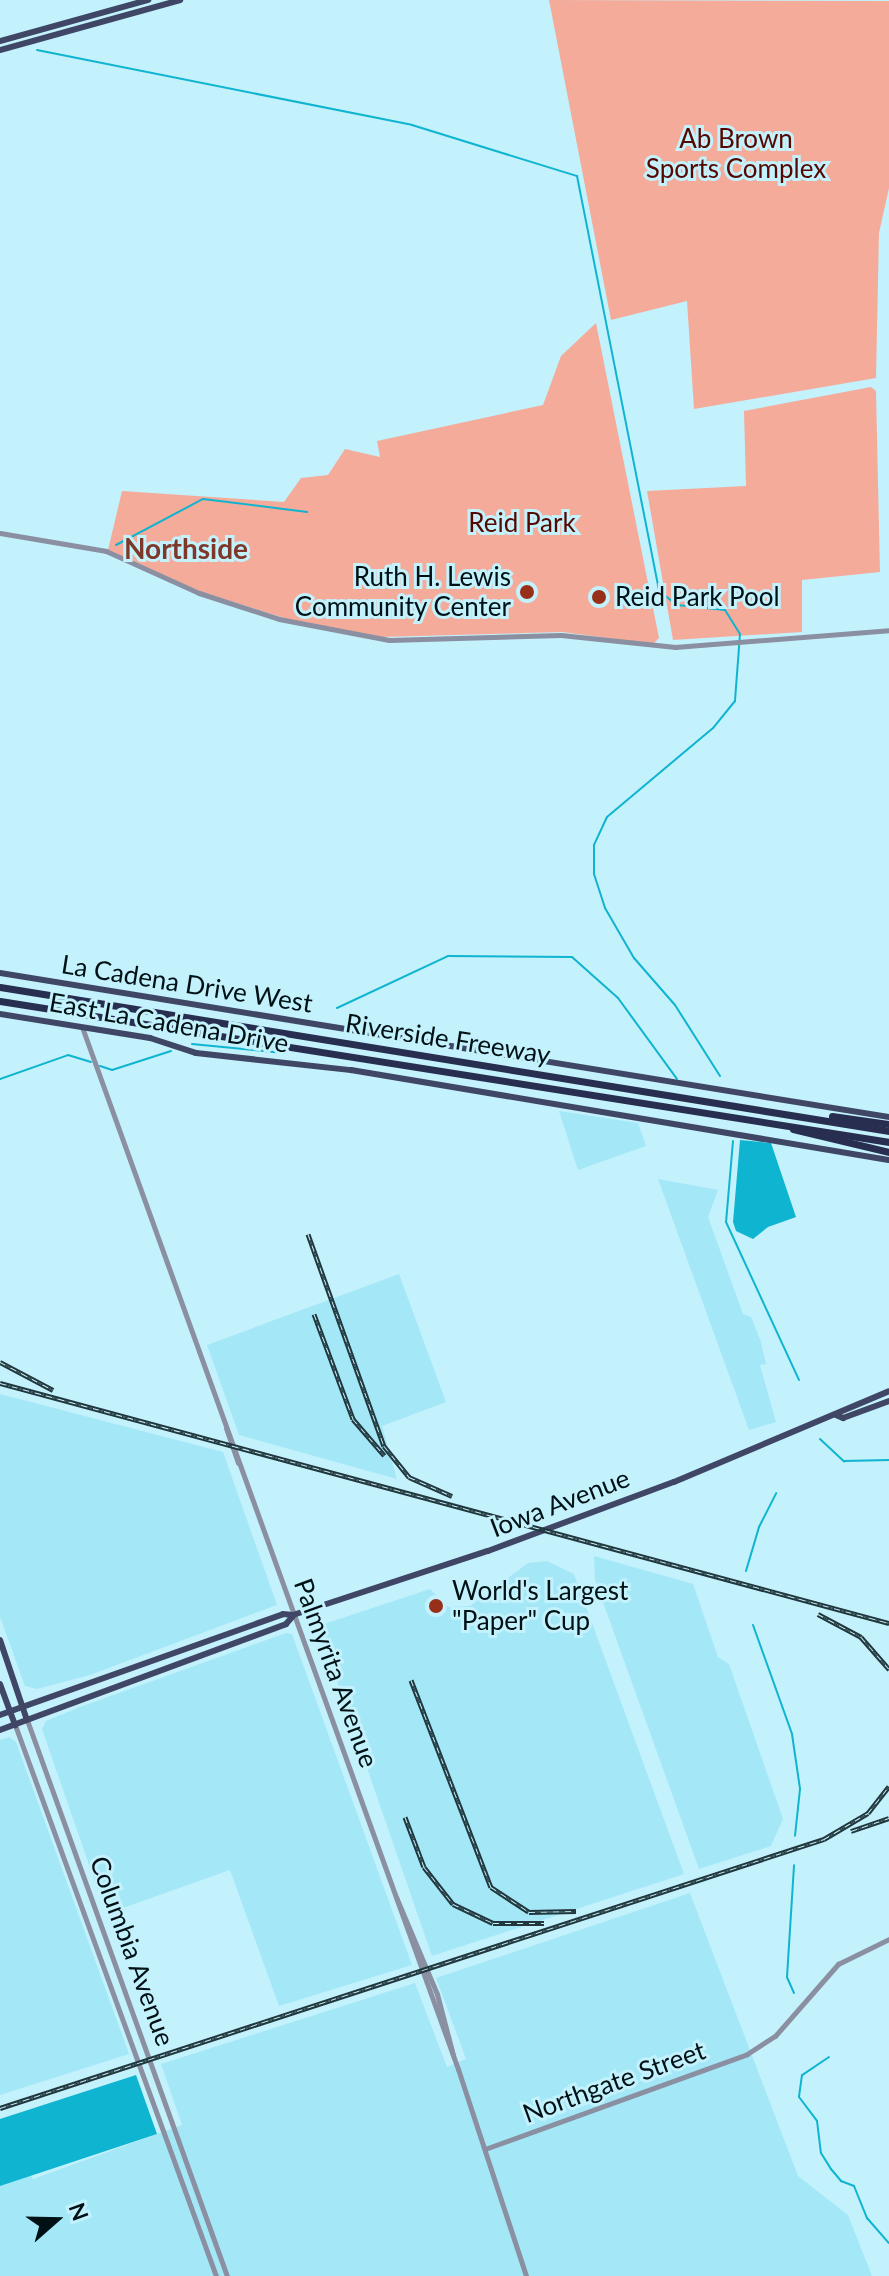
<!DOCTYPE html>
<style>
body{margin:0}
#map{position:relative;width:889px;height:2276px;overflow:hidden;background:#c3f1fc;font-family:Lato,sans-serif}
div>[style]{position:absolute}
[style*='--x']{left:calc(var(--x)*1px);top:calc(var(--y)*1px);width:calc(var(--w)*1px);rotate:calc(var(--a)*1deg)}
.built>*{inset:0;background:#a4e8f8}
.green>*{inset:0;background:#f5ab9a}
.water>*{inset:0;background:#0fb5d0}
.stream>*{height:2px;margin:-1px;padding:0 1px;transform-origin:1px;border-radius:1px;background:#0fb5d0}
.minor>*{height:5px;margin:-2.5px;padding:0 2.5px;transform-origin:2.5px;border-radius:2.5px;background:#8a8fa1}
.major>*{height:6px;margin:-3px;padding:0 3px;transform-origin:3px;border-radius:3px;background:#404766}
.highway>*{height:7px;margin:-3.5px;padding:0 3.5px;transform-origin:3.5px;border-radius:3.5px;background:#272e50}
.rail>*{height:5px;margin-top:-2.5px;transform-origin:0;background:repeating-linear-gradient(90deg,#c3f1fc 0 6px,#21373d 0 12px);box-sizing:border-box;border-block:2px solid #21373d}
.dots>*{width:22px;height:22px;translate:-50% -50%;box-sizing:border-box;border:4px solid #c3f1fc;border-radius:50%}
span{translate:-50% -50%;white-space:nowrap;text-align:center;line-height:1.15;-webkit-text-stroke:6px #c3f1fc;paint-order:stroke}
.park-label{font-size:26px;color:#550700}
.poi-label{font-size:26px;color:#001116}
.right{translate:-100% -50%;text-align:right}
.left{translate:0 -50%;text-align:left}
.street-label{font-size:26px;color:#001116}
.neighbourhood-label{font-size:28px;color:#7e382a;font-weight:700}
.north{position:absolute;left:16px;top:2180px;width:80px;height:80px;-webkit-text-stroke:6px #c3f1fc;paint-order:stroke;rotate:70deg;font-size:22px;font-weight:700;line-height:32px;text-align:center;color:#001116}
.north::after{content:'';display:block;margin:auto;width:28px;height:36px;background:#001116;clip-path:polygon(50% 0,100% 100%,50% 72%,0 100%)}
</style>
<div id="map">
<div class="built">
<i style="clip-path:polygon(559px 1111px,638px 1123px,646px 1146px,578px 1170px)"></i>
<i style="clip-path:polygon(658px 1179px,718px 1190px,708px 1217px,743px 1314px,751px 1317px,761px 1342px,766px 1364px,760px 1365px,776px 1422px,749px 1430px)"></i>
<i style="clip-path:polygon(399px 1274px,446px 1402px,382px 1426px,397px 1479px,239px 1435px,207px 1345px)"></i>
<i style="clip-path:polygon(0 1394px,223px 1452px,277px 1605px,90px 1675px,37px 1689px,25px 1686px,0 1617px)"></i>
<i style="clip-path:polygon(594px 1556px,693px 1584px,718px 1657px,729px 1664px,783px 1819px,771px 1846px,699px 1869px,595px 1580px)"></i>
<i style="clip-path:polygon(547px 1561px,574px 1574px,684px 1874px,432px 1956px,318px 1626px,430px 1589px,449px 1607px,470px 1606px,528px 1563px)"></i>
<i style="clip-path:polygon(286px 1633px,292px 1634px,412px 1965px,279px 2006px,230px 1870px,106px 1914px,42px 1729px,46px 1721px,80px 1707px)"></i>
<i style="clip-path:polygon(9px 1737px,16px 1742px,129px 2054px,0 2095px,0 1740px)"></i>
<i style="clip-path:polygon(690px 1893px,798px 2176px,848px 2215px,872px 2276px,0 2276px,0 2184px,30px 2174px,33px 2179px,182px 2125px,161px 2064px,415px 1983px,447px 2067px,466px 2059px,436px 1978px)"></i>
</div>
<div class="green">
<i style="clip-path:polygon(549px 0,889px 1px,889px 188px,879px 233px,876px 378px,694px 409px,687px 301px,611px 320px)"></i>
<i style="clip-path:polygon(596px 323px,659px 638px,653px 644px,562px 632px,381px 637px,290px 620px,199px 591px,108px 550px,122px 491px,284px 502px,301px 478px,328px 475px,345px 449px,380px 457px,377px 441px,543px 405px,561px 356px)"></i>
<i style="clip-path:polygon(871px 387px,876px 391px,880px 572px,802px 580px,802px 632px,673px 640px,647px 491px,746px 486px,744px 411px)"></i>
</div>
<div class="water">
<i style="clip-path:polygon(740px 1140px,771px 1143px,796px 1217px,768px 1227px,753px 1239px,736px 1231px,733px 1222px)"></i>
<i style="clip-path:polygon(136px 2075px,157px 2134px,0 2186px,0 2119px)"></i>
</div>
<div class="stream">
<i style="--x:37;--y:50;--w:382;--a:11.3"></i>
<i style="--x:412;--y:125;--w:173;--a:17.2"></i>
<i style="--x:577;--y:176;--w:423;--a:78.8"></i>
<i style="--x:659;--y:591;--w:23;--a:38"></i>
<i style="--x:677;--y:605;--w:48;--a:5.9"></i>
<i style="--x:725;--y:610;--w:28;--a:58"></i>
<i style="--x:740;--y:634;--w:67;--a:94.3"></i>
<i style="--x:735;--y:701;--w:35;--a:129"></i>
<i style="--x:713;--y:728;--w:138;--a:140"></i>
<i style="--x:607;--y:817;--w:31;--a:115"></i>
<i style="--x:594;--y:845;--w:29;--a:90"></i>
<i style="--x:594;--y:874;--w:36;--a:72"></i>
<i style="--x:605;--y:908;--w:58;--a:59.9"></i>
<i style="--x:634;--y:958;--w:62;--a:48.9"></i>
<i style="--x:675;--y:1005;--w:84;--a:57.6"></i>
<i style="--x:116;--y:545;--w:98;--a:-27.9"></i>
<i style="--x:203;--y:499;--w:105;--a:7.1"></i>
<i style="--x:337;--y:1008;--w:123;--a:-25.1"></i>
<i style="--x:448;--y:956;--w:124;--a:0.5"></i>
<i style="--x:572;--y:957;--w:62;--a:41.7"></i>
<i style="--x:618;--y:998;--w:100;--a:53.9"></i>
<i style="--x:192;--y:1044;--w:92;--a:5.6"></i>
<i style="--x:100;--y:1066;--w:13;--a:18"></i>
<i style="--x:112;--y:1070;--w:62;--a:-17.9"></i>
<i style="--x:0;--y:1079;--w:72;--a:-19.4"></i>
<i style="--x:68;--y:1055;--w:24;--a:17"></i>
<i style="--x:733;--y:1141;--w:81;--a:94.9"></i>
<i style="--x:726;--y:1222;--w:174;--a:65.2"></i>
<i style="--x:820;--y:1439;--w:33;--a:43"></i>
<i style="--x:844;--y:1461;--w:45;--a:-1.3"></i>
<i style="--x:746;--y:1571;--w:46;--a:-73.5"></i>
<i style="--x:759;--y:1527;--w:38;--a:-63"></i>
<i style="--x:753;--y:1625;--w:116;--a:70.3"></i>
<i style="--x:792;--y:1734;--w:56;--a:81.7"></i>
<i style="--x:800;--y:1789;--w:47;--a:96.1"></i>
<i style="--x:794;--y:1993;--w:17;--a:-114"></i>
<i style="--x:787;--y:1977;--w:112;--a:-86.4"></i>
<i style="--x:829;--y:2057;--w:32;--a:146"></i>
<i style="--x:802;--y:2075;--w:22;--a:98"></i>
<i style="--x:799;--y:2097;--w:30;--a:53"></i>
<i style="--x:817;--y:2121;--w:32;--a:83"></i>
<i style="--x:821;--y:2153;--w:19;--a:58"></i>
<i style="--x:831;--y:2169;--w:16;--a:50"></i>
<i style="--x:841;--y:2181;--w:14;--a:21"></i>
<i style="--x:854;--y:2186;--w:35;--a:68"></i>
<i style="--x:867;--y:2218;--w:33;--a:49"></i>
</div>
<div class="minor">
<i style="--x:0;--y:533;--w:108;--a:9.6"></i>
<i style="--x:106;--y:551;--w:102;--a:24.3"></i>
<i style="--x:199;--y:593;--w:84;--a:18"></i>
<i style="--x:279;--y:619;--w:112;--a:10.8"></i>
<i style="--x:389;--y:640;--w:172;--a:-1.7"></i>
<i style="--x:561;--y:635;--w:115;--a:6"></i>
<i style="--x:675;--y:647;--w:215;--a:-4.5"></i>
<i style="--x:82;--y:1027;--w:1108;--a:70.16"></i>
<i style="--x:458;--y:2069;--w:218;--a:71.8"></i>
<i style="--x:226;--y:1428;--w:37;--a:71"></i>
<i style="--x:27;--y:1720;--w:591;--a:70.22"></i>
<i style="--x:15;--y:1725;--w:587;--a:69.96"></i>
<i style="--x:396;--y:1897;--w:105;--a:67.1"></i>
<i style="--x:437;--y:1994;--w:63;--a:75.3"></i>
<i style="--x:485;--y:2149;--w:279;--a:-19.9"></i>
<i style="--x:747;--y:2054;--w:33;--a:-33"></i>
<i style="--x:775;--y:2036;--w:96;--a:-48.8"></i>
<i style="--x:838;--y:1964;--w:57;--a:-26.1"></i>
</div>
<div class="major">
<i style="--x:0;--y:41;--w:154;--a:-15.5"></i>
<i style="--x:0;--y:50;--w:187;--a:-15.5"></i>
<i style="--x:0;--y:973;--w:901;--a:9.2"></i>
<i style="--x:0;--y:1014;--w:152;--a:9.1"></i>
<i style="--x:150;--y:1038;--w:48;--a:18.1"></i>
<i style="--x:196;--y:1053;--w:156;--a:6.3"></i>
<i style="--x:351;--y:1070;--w:545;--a:9.5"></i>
<i style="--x:836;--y:1415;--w:8;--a:23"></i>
<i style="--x:843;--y:1418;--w:49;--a:-20.3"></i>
<i style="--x:0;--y:1640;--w:84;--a:71.4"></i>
<i style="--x:0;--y:1684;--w:44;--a:69.9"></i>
<i style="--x:0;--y:1715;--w:300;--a:-19.6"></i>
<i style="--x:283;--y:1614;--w:10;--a:6"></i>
<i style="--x:293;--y:1615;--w:205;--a:-18.2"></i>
<i style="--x:488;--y:1551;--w:198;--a:-20.4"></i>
<i style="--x:674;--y:1482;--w:233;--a:-22.9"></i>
<i style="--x:0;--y:1730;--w:305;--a:-20.3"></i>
<i style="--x:286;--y:1624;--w:11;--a:-49"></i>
</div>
<div class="highway">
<i style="--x:0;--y:987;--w:901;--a:9.2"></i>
<i style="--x:0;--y:1001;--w:900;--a:9.01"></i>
<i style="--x:832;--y:1116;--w:58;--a:8"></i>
<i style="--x:793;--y:1129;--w:99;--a:13.5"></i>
</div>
<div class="rail">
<i style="--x:308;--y:1234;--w:225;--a:70.3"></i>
<i style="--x:384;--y:1446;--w:40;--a:51"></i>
<i style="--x:409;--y:1477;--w:47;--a:23.8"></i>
<i style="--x:314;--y:1314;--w:112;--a:69.6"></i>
<i style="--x:353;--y:1419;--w:48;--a:49.3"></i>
<i style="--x:0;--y:1362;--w:60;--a:27.8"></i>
<i style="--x:0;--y:1383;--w:921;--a:15.11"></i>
<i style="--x:818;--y:1614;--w:49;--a:28.1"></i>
<i style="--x:861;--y:1637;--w:43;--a:48.8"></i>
<i style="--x:411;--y:1680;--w:222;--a:68.9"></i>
<i style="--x:491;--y:1887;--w:45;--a:33.3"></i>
<i style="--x:529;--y:1912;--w:47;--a:-1.2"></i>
<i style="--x:405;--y:1817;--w:53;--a:69.2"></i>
<i style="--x:424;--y:1867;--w:47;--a:51.9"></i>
<i style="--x:453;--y:1904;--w:44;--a:25.4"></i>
<i style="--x:493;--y:1923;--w:51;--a:0"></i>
<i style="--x:851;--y:1831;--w:40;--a:-18.9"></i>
<i style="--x:0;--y:2108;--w:867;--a:-18.08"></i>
<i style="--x:824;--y:1839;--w:51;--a:-30.6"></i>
<i style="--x:868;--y:1813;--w:34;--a:-52"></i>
</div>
<div class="dots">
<i style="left:527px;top:592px;background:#982f19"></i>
<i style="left:599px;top:597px;background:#982f19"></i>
<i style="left:436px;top:1606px;background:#982f19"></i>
</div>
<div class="park-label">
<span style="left:736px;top:154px">Ab Brown<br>Sports Complex</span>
<span style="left:522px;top:523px">Reid Park</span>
</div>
<div class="poi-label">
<span class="right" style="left:511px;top:592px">Ruth H. Lewis<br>Community Center</span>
<span class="left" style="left:615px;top:597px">Reid Park Pool</span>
<span class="left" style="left:452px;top:1606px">World's Largest<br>"Paper" Cup</span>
</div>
<div class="street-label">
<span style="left:187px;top:984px;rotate:9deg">La Cadena Drive West</span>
<span style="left:169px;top:1023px;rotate:10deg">East La Cadena Drive</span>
<span style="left:448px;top:1039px;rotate:9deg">Riverside Freeway</span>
<span style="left:560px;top:1503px;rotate:-21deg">Iowa Avenue</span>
<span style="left:336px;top:1673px;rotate:70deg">Palmyrita Avenue</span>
<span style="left:132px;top:1951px;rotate:70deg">Columbia Avenue</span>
<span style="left:614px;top:2082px;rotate:-20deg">Northgate Street</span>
</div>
<div class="neighbourhood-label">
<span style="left:186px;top:548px">Northside</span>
</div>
<div class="north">N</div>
</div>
